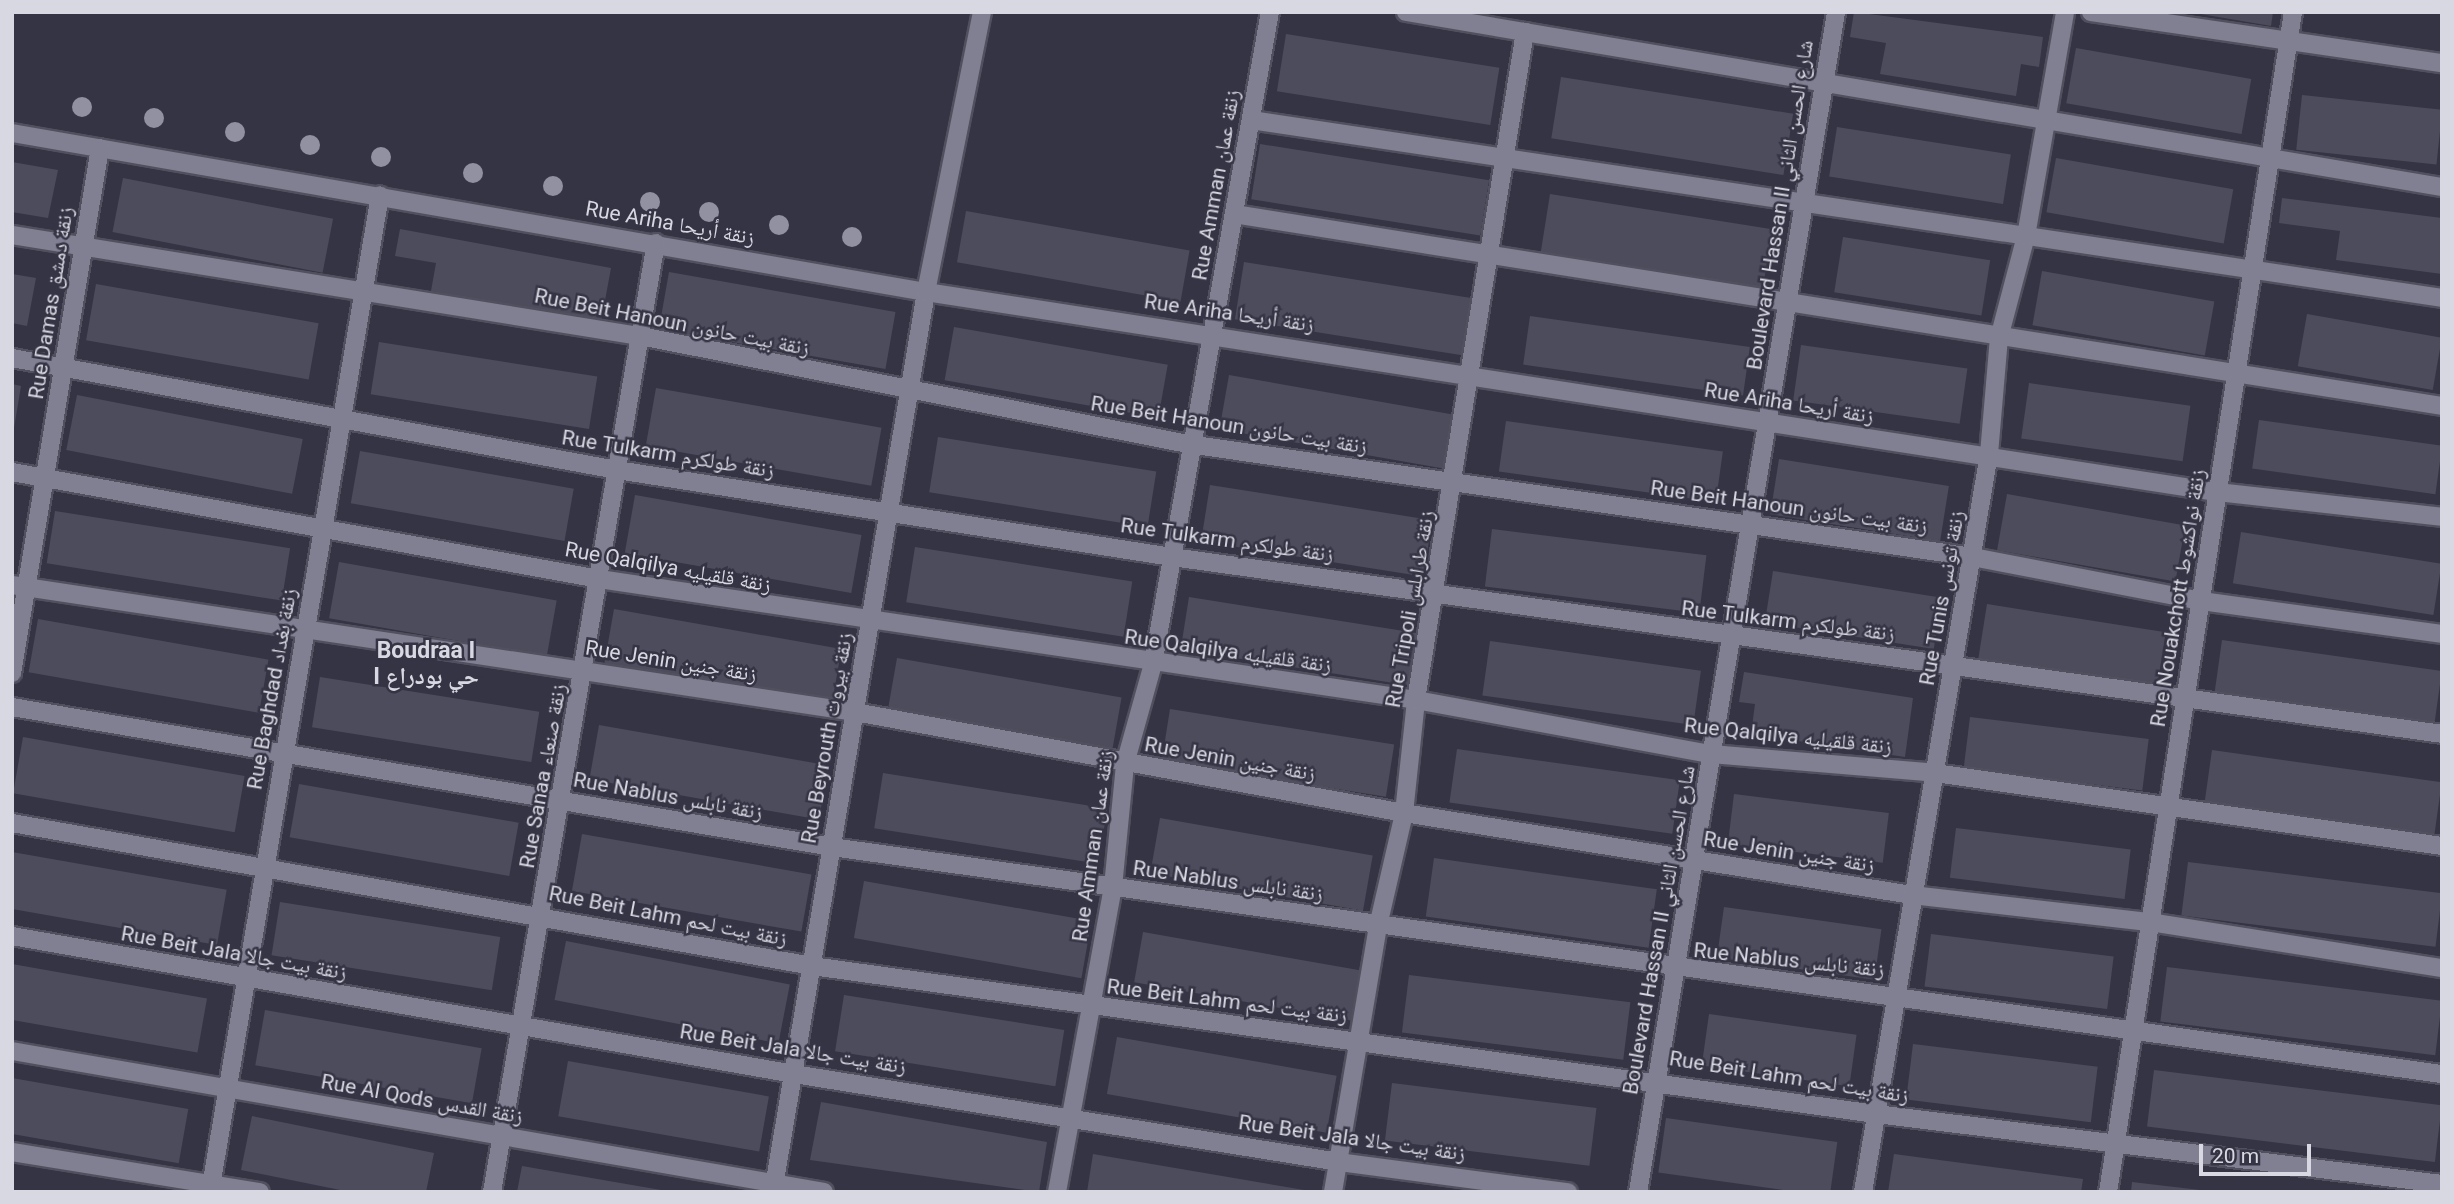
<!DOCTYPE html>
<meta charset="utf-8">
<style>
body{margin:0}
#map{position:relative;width:2454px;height:1204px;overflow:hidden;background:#353445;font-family:Roboto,"Noto Naskh Arabic",sans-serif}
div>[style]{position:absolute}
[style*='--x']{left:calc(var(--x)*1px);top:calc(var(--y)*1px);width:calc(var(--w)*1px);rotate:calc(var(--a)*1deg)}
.building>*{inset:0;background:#4d4c5d;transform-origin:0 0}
.roads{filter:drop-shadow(2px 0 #51505e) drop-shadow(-2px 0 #51505e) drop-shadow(0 2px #51505e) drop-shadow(0 -2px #51505e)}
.minor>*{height:18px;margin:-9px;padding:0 9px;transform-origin:9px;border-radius:9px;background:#818093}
.trees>*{width:20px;height:20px;margin:-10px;border-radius:50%;background:#9291a2}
span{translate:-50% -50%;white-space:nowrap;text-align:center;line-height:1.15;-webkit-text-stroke:5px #353445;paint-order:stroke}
.street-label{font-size:21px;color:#d8d8e2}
.neighbourhood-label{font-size:23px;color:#d8d8e2;font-weight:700}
.frame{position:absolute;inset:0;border:14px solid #d8d8e2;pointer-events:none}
.scale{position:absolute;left:2199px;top:1144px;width:112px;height:32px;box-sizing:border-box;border:4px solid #d8d8e2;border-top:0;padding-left:9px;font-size:21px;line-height:24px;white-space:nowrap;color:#d8d8e2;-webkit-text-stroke:5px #353445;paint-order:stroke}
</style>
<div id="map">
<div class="building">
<i style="clip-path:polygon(1854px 12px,2043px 37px,2039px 67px,2021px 64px,2016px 96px,1880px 74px,1886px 43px,1850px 37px)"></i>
<i style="clip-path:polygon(2189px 12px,2273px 12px,2271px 26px)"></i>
<i style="left:1286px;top:34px;width:216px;height:58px;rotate:9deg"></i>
<i style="left:2076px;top:48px;width:178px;height:56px;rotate:10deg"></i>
<i style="left:1561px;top:77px;width:235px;height:62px;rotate:9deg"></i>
<i style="left:2302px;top:95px;width:141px;height:55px;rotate:6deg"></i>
<i style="left:1837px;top:127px;width:176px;height:50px;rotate:9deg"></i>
<i style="left:1260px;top:144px;width:232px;height:56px;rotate:9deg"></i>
<i style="left:2056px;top:158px;width:180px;height:55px;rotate:10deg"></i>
<i style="clip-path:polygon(12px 162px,58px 170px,48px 218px,12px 212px)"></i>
<i style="left:123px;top:178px;width:214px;height:55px;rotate:11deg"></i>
<i style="left:1550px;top:194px;width:225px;height:59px;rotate:9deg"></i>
<i style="clip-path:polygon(2282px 198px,2442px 218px,2442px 274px,2336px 260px,2340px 231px,2279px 223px)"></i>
<i style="left:966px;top:211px;width:227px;height:52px;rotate:10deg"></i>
<i style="clip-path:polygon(400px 229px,611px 268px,601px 322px,431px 291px,436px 263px,395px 256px)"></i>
<i style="left:1843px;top:237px;width:149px;height:56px;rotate:9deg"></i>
<i style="left:1244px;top:262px;width:230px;height:58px;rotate:9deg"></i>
<i style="left:2042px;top:271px;width:175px;height:55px;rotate:10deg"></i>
<i style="left:669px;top:272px;width:230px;height:58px;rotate:10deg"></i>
<i style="clip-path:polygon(12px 274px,36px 278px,27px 326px,12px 323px)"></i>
<i style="left:96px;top:284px;width:226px;height:57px;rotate:10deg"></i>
<i style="left:2307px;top:314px;width:137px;height:53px;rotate:10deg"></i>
<i style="left:1530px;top:316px;width:222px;height:49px;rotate:8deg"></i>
<i style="left:954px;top:327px;width:217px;height:54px;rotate:10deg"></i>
<i style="left:379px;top:342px;width:221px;height:53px;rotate:9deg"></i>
<i style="left:1801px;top:345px;width:168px;height:56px;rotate:8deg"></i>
<i style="left:1229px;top:375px;width:233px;height:55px;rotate:10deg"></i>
<i style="left:2029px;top:383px;width:163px;height:56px;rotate:8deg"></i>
<i style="clip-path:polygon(12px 384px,21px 386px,14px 428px,12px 428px)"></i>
<i style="left:656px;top:388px;width:229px;height:59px;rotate:10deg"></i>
<i style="left:77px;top:395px;width:230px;height:56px;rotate:11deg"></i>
<i style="left:2259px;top:420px;width:185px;height:49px;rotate:8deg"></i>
<i style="left:1506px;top:421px;width:219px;height:51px;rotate:8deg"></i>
<i style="left:938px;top:437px;width:221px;height:56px;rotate:9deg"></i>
<i style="left:360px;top:451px;width:217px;height:53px;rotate:10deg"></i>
<i style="left:1779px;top:459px;width:172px;height:56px;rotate:9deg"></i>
<i style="left:1210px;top:485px;width:225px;height:57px;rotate:9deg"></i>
<i style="left:2007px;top:494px;width:181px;height:57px;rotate:10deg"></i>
<i style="left:635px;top:495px;width:230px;height:59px;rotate:10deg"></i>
<i style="left:55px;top:511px;width:238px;height:53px;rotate:9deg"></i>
<i style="left:1492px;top:529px;width:216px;height:58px;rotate:7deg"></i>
<i style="left:2241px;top:532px;width:203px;height:52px;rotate:9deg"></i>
<i style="left:915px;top:547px;width:220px;height:56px;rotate:9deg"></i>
<i style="left:339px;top:562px;width:221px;height:57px;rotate:10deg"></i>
<i style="left:1773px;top:571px;width:171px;height:52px;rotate:9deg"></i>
<i style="left:1189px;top:597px;width:235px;height:53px;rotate:9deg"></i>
<i style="left:1987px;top:604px;width:181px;height:55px;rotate:9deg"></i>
<i style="left:614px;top:609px;width:231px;height:56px;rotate:10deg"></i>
<i style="left:38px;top:619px;width:234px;height:54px;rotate:10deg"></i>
<i style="left:2222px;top:640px;width:222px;height:52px;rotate:8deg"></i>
<i style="left:1490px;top:641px;width:213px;height:55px;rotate:8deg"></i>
<i style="left:897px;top:658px;width:228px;height:57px;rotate:10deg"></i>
<i style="clip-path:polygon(1744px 672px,1913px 698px,1905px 757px,1751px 734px,1755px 704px,1739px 702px)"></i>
<i style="left:320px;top:677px;width:222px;height:51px;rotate:9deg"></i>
<i style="left:1170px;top:709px;width:227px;height:53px;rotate:9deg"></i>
<i style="left:1970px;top:717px;width:180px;height:52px;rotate:7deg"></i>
<i style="left:599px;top:725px;width:233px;height:55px;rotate:10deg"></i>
<i style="left:23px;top:737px;width:225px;height:57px;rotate:10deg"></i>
<i style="left:1457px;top:749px;width:225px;height:54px;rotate:8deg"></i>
<i style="left:2212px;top:750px;width:232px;height:53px;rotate:8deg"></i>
<i style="left:883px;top:773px;width:227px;height:56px;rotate:9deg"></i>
<i style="left:299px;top:784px;width:223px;height:54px;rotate:10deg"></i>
<i style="left:1734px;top:794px;width:156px;height:50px;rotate:7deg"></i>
<i style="left:1160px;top:818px;width:216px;height:56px;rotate:10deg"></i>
<i style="left:1956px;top:828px;width:176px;height:50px;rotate:7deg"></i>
<i style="left:582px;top:834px;width:233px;height:58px;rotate:10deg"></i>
<i style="left:12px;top:852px;width:218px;height:56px;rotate:10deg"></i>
<i style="left:1434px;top:858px;width:225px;height:59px;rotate:8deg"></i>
<i style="left:2188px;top:862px;width:256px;height:54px;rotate:7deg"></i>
<i style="left:864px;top:881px;width:231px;height:58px;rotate:10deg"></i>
<i style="left:280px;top:902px;width:223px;height:54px;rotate:9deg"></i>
<i style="left:1724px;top:907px;width:159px;height:51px;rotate:8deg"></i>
<i style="left:1143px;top:932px;width:223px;height:51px;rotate:10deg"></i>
<i style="left:1931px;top:934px;width:184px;height:53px;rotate:7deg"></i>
<i style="left:566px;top:941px;width:228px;height:60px;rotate:11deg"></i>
<i style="left:12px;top:964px;width:198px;height:55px;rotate:10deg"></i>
<i style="left:2167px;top:967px;width:277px;height:55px;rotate:7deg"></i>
<i style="left:1409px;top:975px;width:223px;height:58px;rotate:7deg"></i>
<i style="left:844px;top:995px;width:223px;height:57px;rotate:9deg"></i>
<i style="left:265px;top:1010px;width:220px;height:56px;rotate:10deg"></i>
<i style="left:1709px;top:1014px;width:149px;height:52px;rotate:8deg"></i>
<i style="left:1117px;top:1037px;width:223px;height:58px;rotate:10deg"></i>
<i style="left:1913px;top:1044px;width:186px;height:56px;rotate:7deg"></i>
<i style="left:568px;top:1061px;width:204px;height:56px;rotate:10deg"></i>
<i style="left:2154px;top:1070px;width:290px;height:57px;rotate:7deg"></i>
<i style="left:12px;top:1078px;width:179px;height:55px;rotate:10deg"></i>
<i style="left:1392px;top:1083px;width:206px;height:58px;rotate:7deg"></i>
<i style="clip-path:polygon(821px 1102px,1047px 1142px,1039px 1192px,810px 1160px)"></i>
<i style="clip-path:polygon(252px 1116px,434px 1153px,426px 1192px,350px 1192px,241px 1170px)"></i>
<i style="left:1666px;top:1118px;width:173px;height:55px;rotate:8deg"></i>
<i style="clip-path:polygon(1093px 1154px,1304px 1190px,1304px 1192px,1087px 1192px)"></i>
<i style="clip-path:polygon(1894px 1154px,2083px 1179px,2081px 1192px,1888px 1192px)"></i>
<i style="clip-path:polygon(522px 1166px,661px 1190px,661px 1192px,517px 1192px)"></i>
<i style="clip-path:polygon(2132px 1182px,2200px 1190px,2200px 1192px,2131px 1192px)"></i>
</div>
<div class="roads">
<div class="minor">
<i style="--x:1406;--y:12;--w:1051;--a:9.59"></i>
<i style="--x:2091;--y:12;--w:355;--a:8.3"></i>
<i style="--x:1251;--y:120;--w:1204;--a:8.5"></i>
<i style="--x:12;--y:133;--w:928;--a:9.87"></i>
<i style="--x:926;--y:292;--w:1306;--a:8.81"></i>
<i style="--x:2217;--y:492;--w:226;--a:6.3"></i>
<i style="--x:1234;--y:214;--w:1223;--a:9.03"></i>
<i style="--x:12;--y:235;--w:636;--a:9.14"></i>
<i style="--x:640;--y:336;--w:559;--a:11.15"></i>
<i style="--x:1188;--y:444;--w:793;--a:8.19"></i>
<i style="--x:1973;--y:557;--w:232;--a:10.9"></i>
<i style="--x:2201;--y:601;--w:243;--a:7.8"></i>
<i style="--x:12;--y:358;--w:615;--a:10.49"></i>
<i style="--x:617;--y:470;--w:562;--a:8.91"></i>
<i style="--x:1172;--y:557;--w:1282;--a:7.93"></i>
<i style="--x:12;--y:472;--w:597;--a:10.33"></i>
<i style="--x:599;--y:579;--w:826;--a:8.42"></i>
<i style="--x:1416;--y:700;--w:300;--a:10.4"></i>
<i style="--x:1711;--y:754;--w:225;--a:4.8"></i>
<i style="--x:1935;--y:773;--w:512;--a:8.19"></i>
<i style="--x:12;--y:585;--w:853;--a:8.57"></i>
<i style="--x:855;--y:712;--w:558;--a:10.42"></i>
<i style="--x:1404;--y:813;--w:515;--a:9.17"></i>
<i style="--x:1912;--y:895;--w:240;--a:6.5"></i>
<i style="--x:2150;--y:922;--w:296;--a:9"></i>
<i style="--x:12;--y:673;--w:532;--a:-80.48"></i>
<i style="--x:12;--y:707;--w:832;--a:9.69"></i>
<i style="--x:832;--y:847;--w:1626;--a:8.03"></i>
<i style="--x:12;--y:823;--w:813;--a:10.13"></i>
<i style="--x:812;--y:966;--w:1074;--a:7.92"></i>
<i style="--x:1876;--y:1114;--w:570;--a:7.05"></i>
<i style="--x:12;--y:936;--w:794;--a:10.01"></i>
<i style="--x:794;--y:1074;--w:552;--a:9.17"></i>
<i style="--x:1339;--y:1162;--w:231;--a:7.5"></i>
<i style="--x:12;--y:1051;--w:824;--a:9.85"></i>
<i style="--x:12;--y:1152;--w:251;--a:9.2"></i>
<i style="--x:210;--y:1192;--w:1011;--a:-80.32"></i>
<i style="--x:492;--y:1192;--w:963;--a:-80.2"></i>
<i style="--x:773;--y:1192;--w:913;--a:-80.35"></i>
<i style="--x:926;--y:292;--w:286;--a:-78.7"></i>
<i style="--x:1057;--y:1192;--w:310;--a:-79.6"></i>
<i style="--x:1113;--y:887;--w:124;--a:-84.4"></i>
<i style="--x:1125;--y:764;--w:104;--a:-74.4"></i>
<i style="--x:1153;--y:664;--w:662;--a:-79.83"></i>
<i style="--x:1333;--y:1192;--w:270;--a:-80.4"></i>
<i style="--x:1378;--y:926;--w:116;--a:-77"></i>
<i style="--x:1404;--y:813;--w:114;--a:-83.9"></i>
<i style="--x:1416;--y:700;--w:677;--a:-80.73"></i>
<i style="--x:1638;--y:1192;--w:1196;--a:-80.47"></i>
<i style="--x:1863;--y:1192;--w:749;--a:-80.31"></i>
<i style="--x:1989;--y:454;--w:116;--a:-85.1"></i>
<i style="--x:1999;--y:338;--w:106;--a:-75.2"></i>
<i style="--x:2026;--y:236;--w:227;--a:-80.1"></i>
<i style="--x:2108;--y:1192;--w:1194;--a:-81.09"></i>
</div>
</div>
<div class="trees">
<i style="left:82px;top:107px"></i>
<i style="left:154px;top:118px"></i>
<i style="left:235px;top:132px"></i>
<i style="left:310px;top:145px"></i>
<i style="left:381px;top:157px"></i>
<i style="left:473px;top:173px"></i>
<i style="left:553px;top:186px"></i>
<i style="left:650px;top:202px"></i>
<i style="left:709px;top:212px"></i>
<i style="left:779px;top:225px"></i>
<i style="left:852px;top:237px"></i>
</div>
<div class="street-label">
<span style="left:1216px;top:185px;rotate:-80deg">Rue Amman زنقة عمان</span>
<span style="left:1780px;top:205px;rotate:-81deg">Boulevard Hassan II شارع الحسن الثاني</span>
<span style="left:670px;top:223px;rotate:10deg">Rue Ariha زنقة أريحا</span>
<span style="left:51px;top:303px;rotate:-81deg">Rue Damas زنقة دمشق</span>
<span style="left:1229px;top:313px;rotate:8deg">Rue Ariha زنقة أريحا</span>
<span style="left:672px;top:322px;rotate:11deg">Rue Beit Hanoun زنقة بيت حانون</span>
<span style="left:1789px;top:403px;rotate:9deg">Rue Ariha زنقة أريحا</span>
<span style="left:1229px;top:425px;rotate:9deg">Rue Beit Hanoun زنقة بيت حانون</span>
<span style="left:668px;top:454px;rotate:9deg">Rue Tulkarm زنقة طولكرم</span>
<span style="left:1789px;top:507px;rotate:8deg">Rue Beit Hanoun زنقة بيت حانون</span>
<span style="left:1227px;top:540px;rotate:8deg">Rue Tulkarm زنقة طولكرم</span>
<span style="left:668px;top:567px;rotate:10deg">Rue Qalqilya زنقة قلقيليه</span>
<span style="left:1942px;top:598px;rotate:-80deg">Rue Tunis زنقة تونس</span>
<span style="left:2178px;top:598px;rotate:-81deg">Rue Nouakchott زنقة نواكشوط</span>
<span style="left:1410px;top:609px;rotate:-80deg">Rue Tripoli زنقة طرابلس</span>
<span style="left:1788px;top:621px;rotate:7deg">Rue Tulkarm زنقة طولكرم</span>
<span style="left:1228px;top:651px;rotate:8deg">Rue Qalqilya زنقة قلقيليه</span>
<span style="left:671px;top:661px;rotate:9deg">Rue Jenin زنقة جنين</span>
<span style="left:272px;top:689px;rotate:-80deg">Rue Baghdad زنقة بغداد</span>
<span style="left:1788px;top:736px;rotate:6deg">Rue Qalqilya زنقة قلقيليه</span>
<span style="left:827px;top:738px;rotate:-80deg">Rue Beyrouth زنقة بيروت</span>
<span style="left:1230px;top:759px;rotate:10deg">Rue Jenin زنقة جنين</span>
<span style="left:543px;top:776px;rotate:-80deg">Rue Sanaa زنقة صنعاء</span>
<span style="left:668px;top:796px;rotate:10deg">Rue Nablus زنقة نابلس</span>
<span style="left:1093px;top:846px;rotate:-82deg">Rue Amman زنقة عمان</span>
<span style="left:1789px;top:852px;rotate:9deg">Rue Jenin زنقة جنين</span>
<span style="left:1228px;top:881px;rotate:8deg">Rue Nablus زنقة نابلس</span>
<span style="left:668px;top:916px;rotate:11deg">Rue Beit Lahm زنقة بيت لحم</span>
<span style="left:1659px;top:930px;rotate:-80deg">Boulevard Hassan II شارع الحسن الثاني</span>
<span style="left:234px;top:953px;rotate:10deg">Rue Beit Jala زنقة بيت جالا</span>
<span style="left:1789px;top:960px;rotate:6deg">Rue Nablus زنقة نابلس</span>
<span style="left:1227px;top:1001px;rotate:7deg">Rue Beit Lahm زنقة بيت لحم</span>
<span style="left:793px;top:1049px;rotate:9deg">Rue Beit Jala زنقة بيت جالا</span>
<span style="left:1789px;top:1077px;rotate:9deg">Rue Beit Lahm زنقة بيت لحم</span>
<span style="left:422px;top:1099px;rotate:10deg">Rue Al Qods زنقة القدس</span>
<span style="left:1352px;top:1138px;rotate:8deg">Rue Beit Jala زنقة بيت جالا</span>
</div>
<div class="neighbourhood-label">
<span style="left:426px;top:664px">Boudraa I<br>I حي بودراع</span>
</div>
<div class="frame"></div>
<div class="scale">20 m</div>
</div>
